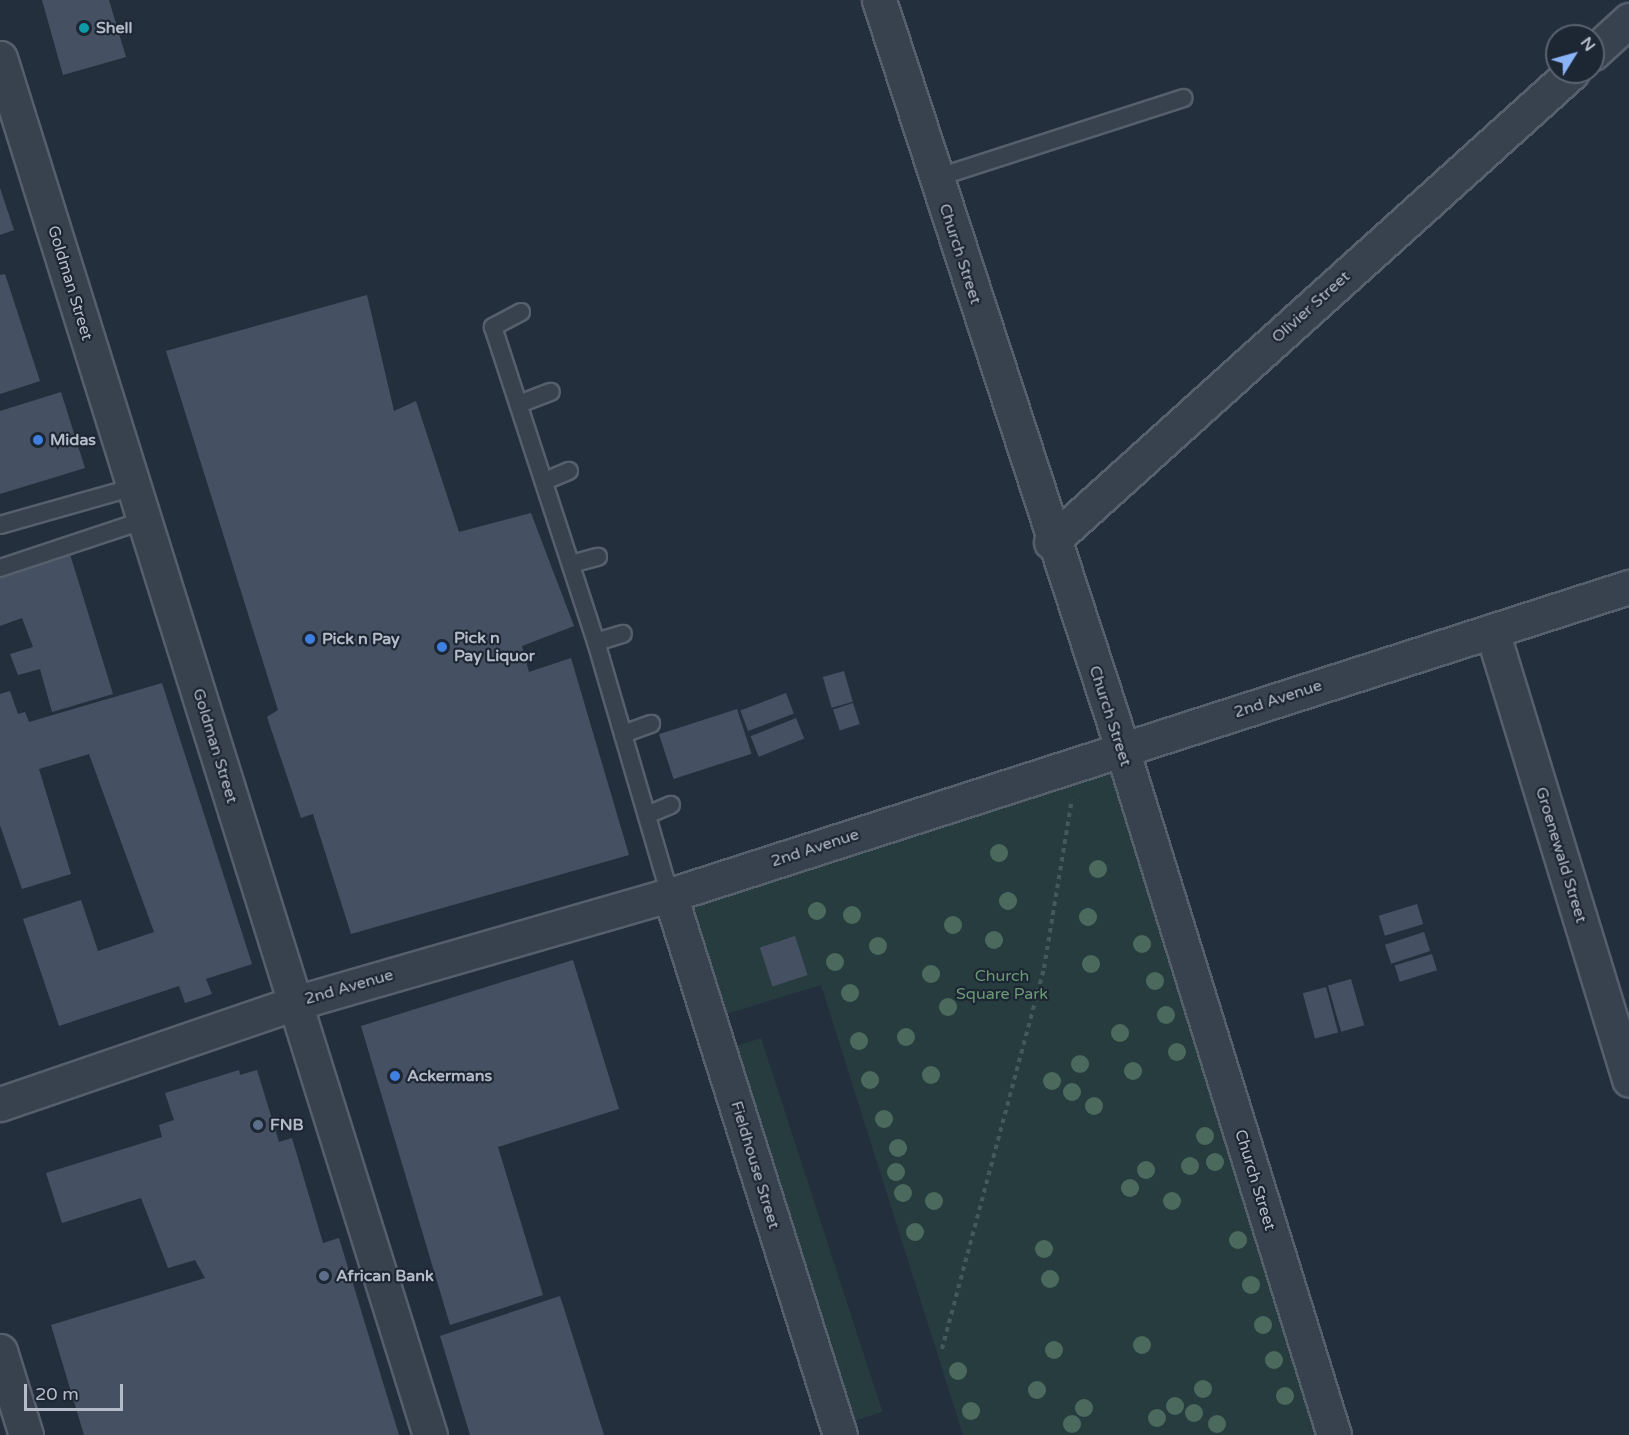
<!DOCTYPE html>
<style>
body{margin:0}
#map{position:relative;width:1629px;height:1435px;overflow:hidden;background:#242f3e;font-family:"Varela Round",sans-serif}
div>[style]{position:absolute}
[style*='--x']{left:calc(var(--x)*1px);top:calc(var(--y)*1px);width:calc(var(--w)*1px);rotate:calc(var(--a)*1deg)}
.green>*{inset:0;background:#263c3f;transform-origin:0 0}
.building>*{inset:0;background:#455162;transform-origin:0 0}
.path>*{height:4px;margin-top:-2px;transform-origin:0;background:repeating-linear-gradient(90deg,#44595c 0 4.5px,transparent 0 9px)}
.roads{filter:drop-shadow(2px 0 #565f6c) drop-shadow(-2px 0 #565f6c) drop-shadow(0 2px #565f6c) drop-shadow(0 -2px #565f6c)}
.service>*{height:16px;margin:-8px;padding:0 8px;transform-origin:8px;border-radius:8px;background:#38414e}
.minor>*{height:33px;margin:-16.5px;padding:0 16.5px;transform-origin:16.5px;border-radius:16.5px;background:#38414e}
.tertiary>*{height:33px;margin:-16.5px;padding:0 16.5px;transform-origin:16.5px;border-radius:16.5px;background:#38414e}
.trees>*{width:18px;height:18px;margin:-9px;border-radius:50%;background:#4b6a5d}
.dots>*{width:16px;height:16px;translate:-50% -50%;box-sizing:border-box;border:3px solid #1d2633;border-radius:50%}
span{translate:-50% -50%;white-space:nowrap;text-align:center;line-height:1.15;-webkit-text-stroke:4.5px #1d2633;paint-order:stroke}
.poi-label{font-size:16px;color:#b4bcc9;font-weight:700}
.left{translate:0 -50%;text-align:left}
.street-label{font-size:16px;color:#b4bcc9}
.park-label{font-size:16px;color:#6b9a76}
.north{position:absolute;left:1545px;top:24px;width:60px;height:60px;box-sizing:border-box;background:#1d2633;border:2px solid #59626f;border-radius:50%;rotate:53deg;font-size:16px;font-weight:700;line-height:24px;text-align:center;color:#b4bcc9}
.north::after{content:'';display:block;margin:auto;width:21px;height:27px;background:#8ab4f8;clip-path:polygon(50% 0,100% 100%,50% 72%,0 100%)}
.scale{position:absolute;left:24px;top:1384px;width:99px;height:27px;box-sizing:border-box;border:3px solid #b4bcc9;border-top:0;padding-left:8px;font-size:18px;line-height:21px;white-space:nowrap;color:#b4bcc9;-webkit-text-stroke:4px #1d2633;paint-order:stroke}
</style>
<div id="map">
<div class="green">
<i style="clip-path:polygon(1114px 763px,1323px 1435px,963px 1435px,821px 985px,720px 1016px,684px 902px)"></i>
<i style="left:761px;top:1038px;width:393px;height:32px;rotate:72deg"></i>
</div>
<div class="building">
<i style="clip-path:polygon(42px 0,109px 0,126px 57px,63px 75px)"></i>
<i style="clip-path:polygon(0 188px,14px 230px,0 235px)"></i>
<i style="clip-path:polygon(5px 274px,40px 381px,0 394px,0 275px)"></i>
<i style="clip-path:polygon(367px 295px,394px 411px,416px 401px,459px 532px,531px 513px,574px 626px,522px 646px,529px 672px,571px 658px,629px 855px,351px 934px,313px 814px,301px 818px,267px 717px,278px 710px,166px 351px)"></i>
<i style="clip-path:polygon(61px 392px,85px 468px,0 494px,0 411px)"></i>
<i style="clip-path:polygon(70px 554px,113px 694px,52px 712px,40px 669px,18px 675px,10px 654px,33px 647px,22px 618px,0 626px,0 575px)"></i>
<i style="left:844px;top:671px;width:32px;height:22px;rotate:74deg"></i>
<i style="clip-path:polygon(162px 683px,252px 964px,206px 979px,212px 994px,185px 1003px,179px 986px,59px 1026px,23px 919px,81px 900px,98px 951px,154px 932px,89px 754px,39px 769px,71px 874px,22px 889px,0 825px,0 694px,10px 691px,18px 714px,25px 712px,29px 722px)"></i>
<i style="left:786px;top:693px;width:22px;height:49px;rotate:69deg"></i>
<i style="left:853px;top:703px;width:22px;height:21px;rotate:72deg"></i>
<i style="left:737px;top:709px;width:47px;height:82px;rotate:72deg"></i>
<i style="left:796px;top:718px;width:22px;height:49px;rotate:68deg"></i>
<i style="left:1417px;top:904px;width:21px;height:40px;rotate:73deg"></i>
<i style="left:1424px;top:932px;width:20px;height:41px;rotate:72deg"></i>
<i style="left:795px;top:936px;width:41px;height:37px;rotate:72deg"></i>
<i style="left:1432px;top:954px;width:17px;height:39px;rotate:73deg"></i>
<i style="clip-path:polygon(573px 960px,619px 1109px,498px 1147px,543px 1295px,450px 1325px,361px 1026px)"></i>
<i style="left:1351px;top:979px;width:48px;height:24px;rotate:74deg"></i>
<i style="left:1326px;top:987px;width:47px;height:24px;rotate:75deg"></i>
<i style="clip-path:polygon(239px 1070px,240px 1075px,257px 1070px,279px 1142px,292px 1138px,323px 1243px,339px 1238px,399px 1435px,84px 1435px,51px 1325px,205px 1278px,195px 1260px,168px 1268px,141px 1198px,62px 1223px,46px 1173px,162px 1137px,159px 1125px,174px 1120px,165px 1093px)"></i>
<i style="clip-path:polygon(560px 1296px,604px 1435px,470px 1435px,440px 1336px)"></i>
</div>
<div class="path">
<i style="--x:942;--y:1349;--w:394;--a:-75"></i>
<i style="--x:1044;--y:968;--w:171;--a:-80.6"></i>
</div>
<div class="roads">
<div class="service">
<i style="--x:936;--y:178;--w:260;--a:-17.9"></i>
<i style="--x:521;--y:312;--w:32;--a:152"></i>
<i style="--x:493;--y:327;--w:331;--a:71.9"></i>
<i style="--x:596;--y:642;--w:264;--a:73.7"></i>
<i style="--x:519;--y:404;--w:34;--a:-21"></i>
<i style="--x:545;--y:481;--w:26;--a:-23"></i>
<i style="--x:0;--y:525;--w:139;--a:-15.8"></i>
<i style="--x:571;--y:564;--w:28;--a:-15"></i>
<i style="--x:0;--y:568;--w:153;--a:-18.3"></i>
<i style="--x:596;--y:642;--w:28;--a:-17"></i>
<i style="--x:623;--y:734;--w:30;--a:-20"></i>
<i style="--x:647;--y:815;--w:26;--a:-23"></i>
</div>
<div class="minor">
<i style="--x:879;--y:0;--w:760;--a:71.99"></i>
<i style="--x:1114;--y:723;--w:745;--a:72.83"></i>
<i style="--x:1593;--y:53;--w:49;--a:-42.5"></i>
<i style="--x:1051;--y:542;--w:702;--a:-42.05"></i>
<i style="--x:1492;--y:631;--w:469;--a:73"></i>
<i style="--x:670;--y:895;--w:566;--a:72.53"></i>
<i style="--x:0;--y:1104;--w:312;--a:-18.9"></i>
<i style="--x:295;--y:1003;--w:390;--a:-16.1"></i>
<i style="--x:670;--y:895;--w:1007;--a:-17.81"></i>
<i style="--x:0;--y:1351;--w:88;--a:72.8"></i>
</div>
<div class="tertiary">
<i style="--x:0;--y:58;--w:1443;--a:72.66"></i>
</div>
</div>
<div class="trees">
<i style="left:999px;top:853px"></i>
<i style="left:1098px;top:869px"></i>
<i style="left:1008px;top:901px"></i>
<i style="left:817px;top:911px"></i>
<i style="left:852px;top:915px"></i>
<i style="left:1088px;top:917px"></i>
<i style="left:953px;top:925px"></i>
<i style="left:994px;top:940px"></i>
<i style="left:1142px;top:944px"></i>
<i style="left:878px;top:946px"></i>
<i style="left:835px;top:962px"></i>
<i style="left:1091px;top:964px"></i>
<i style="left:931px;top:974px"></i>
<i style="left:1155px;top:981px"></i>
<i style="left:850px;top:993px"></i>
<i style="left:948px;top:1007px"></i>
<i style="left:1166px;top:1015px"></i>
<i style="left:1120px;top:1033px"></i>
<i style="left:906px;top:1037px"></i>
<i style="left:859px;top:1041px"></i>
<i style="left:1177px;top:1052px"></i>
<i style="left:1080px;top:1064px"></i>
<i style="left:1133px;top:1071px"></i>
<i style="left:931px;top:1075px"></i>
<i style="left:870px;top:1080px"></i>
<i style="left:1052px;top:1081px"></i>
<i style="left:1072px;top:1092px"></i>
<i style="left:1094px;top:1106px"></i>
<i style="left:884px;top:1119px"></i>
<i style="left:1205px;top:1136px"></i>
<i style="left:898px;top:1148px"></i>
<i style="left:1215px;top:1162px"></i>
<i style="left:1190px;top:1166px"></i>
<i style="left:1146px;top:1170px"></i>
<i style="left:896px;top:1172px"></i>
<i style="left:1130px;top:1188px"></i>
<i style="left:903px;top:1193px"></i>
<i style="left:934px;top:1201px"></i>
<i style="left:1172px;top:1201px"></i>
<i style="left:915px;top:1232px"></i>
<i style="left:1238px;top:1240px"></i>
<i style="left:1044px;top:1249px"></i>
<i style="left:1050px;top:1279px"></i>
<i style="left:1251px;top:1285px"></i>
<i style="left:1263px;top:1325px"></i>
<i style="left:1142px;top:1345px"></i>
<i style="left:1054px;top:1350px"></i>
<i style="left:1274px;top:1360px"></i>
<i style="left:958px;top:1371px"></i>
<i style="left:1203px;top:1389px"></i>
<i style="left:1037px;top:1390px"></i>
<i style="left:1285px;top:1396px"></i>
<i style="left:1175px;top:1406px"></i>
<i style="left:1084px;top:1408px"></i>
<i style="left:971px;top:1411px"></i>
<i style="left:1194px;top:1413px"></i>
<i style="left:1157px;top:1418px"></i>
<i style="left:1072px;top:1424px"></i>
<i style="left:1217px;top:1424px"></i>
</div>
<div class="dots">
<i style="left:84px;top:28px;background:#0f9aa8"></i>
<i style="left:38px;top:440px;background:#3f7fe0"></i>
<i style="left:310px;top:639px;background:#3f7fe0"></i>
<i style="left:442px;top:647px;background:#3f7fe0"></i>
<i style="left:395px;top:1076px;background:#3f7fe0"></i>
<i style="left:258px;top:1125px;background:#5c6f8a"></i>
<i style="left:324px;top:1276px;background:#5c6f8a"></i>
</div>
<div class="poi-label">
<span class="left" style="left:96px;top:28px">Shell</span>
<span class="left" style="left:50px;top:440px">Midas</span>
<span class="left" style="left:454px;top:647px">Pick n<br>Pay Liquor</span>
<span class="left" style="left:322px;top:639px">Pick n Pay</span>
<span class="left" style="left:407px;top:1076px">Ackermans</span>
<span class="left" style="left:270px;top:1125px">FNB</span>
<span class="left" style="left:336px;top:1276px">African Bank</span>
</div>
<div class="street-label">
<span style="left:960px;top:254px;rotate:72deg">Church Street</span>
<span style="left:70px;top:283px;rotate:73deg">Goldman Street</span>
<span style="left:1311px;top:307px;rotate:-42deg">Olivier Street</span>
<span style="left:1278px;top:699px;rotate:-18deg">2nd Avenue</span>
<span style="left:1110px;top:716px;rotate:72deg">Church Street</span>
<span style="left:215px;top:746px;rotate:73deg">Goldman Street</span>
<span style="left:815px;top:848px;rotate:-18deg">2nd Avenue</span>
<span style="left:1561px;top:855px;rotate:73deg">Groenewald Street</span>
<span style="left:349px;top:987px;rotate:-16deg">2nd Avenue</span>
<span style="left:755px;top:1165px;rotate:73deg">Fieldhouse Street</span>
<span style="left:1255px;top:1180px;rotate:73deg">Church Street</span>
</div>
<div class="park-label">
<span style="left:1002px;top:985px">Church<br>Square Park</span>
</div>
<div class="north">N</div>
<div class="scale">20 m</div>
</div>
